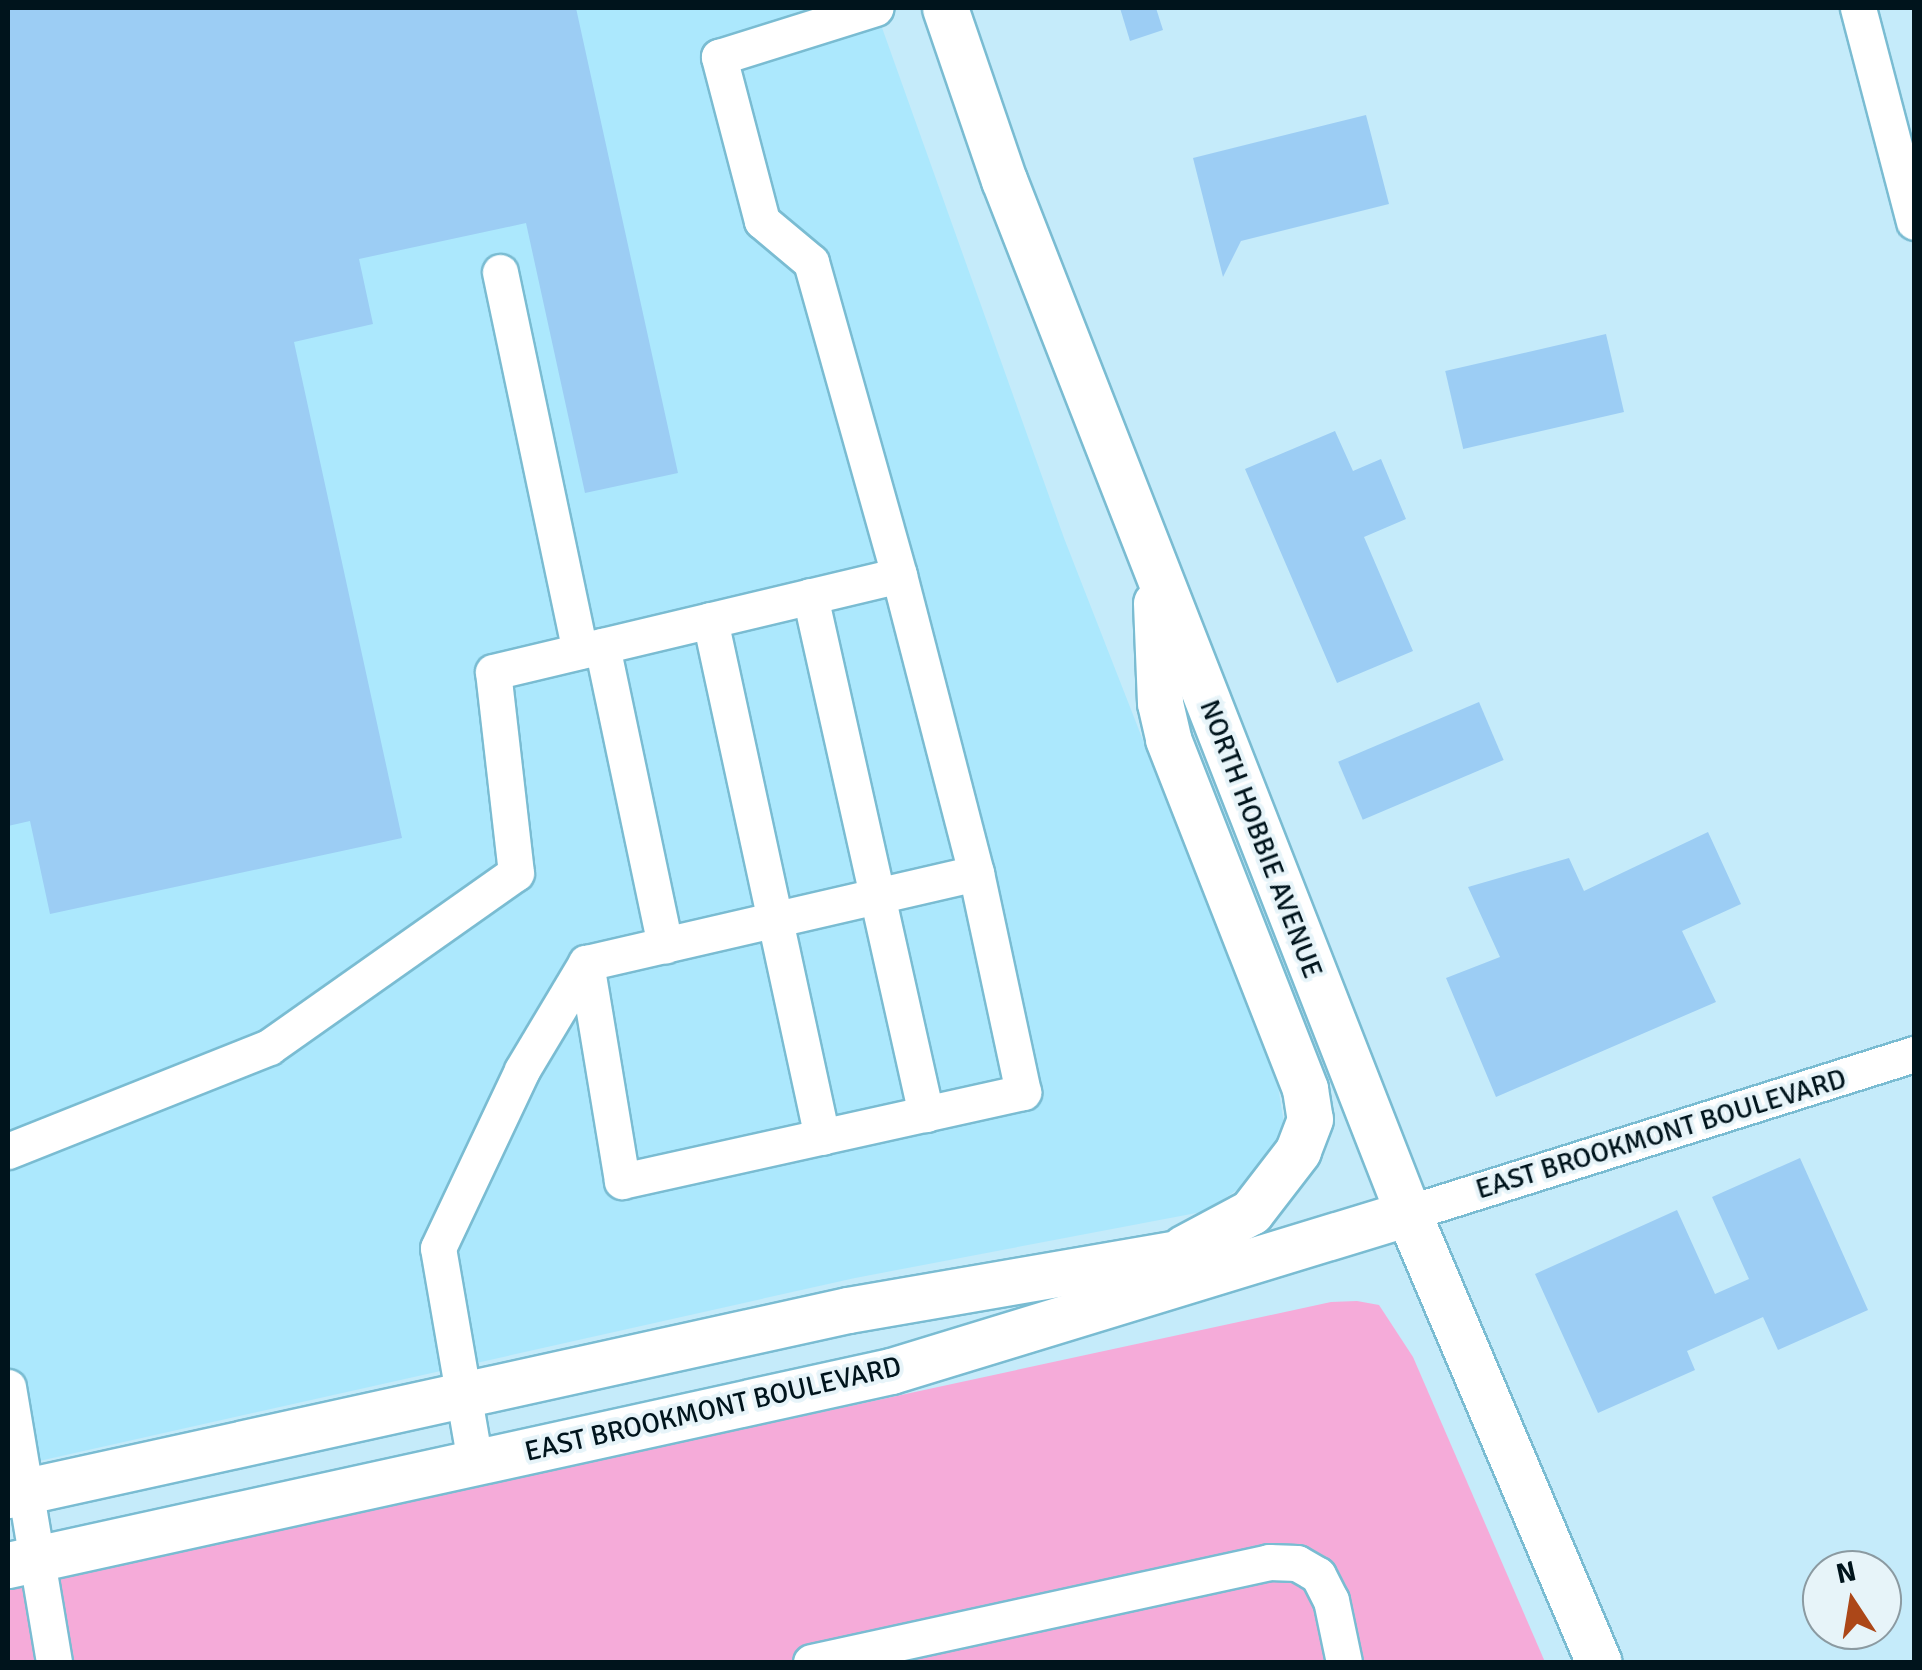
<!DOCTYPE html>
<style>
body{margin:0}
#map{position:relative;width:1922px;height:1670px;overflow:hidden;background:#c5ebfa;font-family:Signika,sans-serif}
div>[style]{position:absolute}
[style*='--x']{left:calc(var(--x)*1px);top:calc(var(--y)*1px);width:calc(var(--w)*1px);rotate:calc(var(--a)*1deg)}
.built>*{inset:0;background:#ace8fd}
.green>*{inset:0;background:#f5abd9}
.building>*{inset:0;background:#9ccdf4;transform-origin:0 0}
.roads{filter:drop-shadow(2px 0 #7abcd2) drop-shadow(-2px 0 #7abcd2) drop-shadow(0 2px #7abcd2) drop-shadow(0 -2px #7abcd2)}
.minor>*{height:35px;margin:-17.5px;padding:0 17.5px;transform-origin:17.5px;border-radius:17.5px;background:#fff}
.major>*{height:45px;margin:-22.5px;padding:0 22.5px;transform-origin:22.5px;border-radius:22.5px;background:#fff}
span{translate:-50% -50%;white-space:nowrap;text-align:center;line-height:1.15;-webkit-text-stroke:8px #e7f4f9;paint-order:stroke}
.street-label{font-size:28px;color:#00141c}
.frame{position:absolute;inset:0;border:10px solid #00141c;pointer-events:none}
.north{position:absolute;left:1802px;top:1550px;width:100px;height:100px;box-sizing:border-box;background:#e7f4f9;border:2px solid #8b9aa1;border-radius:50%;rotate:348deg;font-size:28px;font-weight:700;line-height:40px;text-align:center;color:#00141c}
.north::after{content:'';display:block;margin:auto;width:35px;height:45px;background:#ac4718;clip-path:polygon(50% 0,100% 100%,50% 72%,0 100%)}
</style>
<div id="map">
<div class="built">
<i style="clip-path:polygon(8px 8px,875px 8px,1064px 538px,1278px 1086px,1284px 1123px,1273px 1151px,1255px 1177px,1207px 1211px,855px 1278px,8px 1468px)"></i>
</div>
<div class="green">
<i style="clip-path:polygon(1357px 1301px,1379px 1305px,1413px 1357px,1545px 1662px,8px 1662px,8px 1588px,1331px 1302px)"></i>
</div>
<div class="building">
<i style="clip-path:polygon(8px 8px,576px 8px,678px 473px,585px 493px,526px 223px,359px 259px,373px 324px,294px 342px,402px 838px,50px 914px,30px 821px,8px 826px)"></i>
<i style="clip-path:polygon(1120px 8px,1156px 8px,1163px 30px,1130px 41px)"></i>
<i style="clip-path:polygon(1366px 115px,1389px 204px,1241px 241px,1223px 277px,1193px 158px)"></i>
<i style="left:1606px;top:334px;width:80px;height:165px;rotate:77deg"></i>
<i style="clip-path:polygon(1335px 431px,1353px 471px,1381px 459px,1406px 519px,1364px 537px,1413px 651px,1337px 683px,1245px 469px)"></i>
<i style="left:1479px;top:702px;width:63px;height:153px;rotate:67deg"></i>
<i style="clip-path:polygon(1708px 832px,1741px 904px,1682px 931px,1716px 1002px,1496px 1097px,1446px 978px,1500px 957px,1468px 887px,1569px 858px,1584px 891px)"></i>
<i style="clip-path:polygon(1800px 1158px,1868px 1310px,1778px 1350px,1763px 1317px,1687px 1351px,1695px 1370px,1598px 1413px,1535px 1274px,1677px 1210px,1715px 1294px,1749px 1279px,1712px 1197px)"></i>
</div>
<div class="roads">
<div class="minor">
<i style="--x:1858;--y:8;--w:221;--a:75.3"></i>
<i style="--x:500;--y:272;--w:387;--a:78.1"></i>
<i style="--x:810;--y:596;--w:531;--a:77.38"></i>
<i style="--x:710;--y:620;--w:529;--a:77.78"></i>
<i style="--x:602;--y:646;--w:306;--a:78.1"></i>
<i style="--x:586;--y:963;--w:221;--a:80.6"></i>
<i style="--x:622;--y:1181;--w:411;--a:-12.5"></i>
<i style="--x:1023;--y:1092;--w:224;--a:-102.1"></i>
<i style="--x:8;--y:1151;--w:281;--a:-21.7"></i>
<i style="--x:269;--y:1047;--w:302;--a:-35.2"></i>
<i style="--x:516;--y:873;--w:202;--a:-96.5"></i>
<i style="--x:493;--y:672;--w:417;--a:-13.4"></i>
<i style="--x:899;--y:575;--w:325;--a:-105.7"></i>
<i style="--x:811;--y:262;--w:64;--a:-140.1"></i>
<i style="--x:762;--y:221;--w:170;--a:-104.7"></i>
<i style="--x:719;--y:57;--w:164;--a:-17.4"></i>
<i style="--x:1408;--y:1213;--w:530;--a:-17.44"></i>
<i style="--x:8;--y:1387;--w:279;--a:80.5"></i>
<i style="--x:475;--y:1462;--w:217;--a:-99.8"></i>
<i style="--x:438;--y:1248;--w:197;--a:-64.7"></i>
<i style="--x:522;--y:1070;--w:125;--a:-59.1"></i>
<i style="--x:586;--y:963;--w:400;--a:-13"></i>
<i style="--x:976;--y:873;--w:308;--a:-104.5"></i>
<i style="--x:811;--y:1662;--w:469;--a:-12.3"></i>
<i style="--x:1269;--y:1562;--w:28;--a:2"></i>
<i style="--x:1297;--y:1563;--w:24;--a:30"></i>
<i style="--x:1318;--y:1575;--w:28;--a:63"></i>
<i style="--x:1331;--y:1600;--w:63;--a:78.2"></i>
</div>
<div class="major">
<i style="--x:945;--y:8;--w:182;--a:71.1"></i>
<i style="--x:1004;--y:180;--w:1109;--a:68.64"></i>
<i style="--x:1408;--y:1213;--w:488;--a:67"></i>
<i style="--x:1156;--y:603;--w:100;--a:87.7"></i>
<i style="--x:1160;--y:703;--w:37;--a:77"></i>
<i style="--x:1168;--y:739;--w:376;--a:68.6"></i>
<i style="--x:1305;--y:1089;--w:30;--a:81"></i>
<i style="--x:1310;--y:1119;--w:34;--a:111"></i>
<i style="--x:1298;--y:1151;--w:77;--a:127.6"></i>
<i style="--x:1251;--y:1212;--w:76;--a:151.8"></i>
<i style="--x:8;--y:1495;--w:860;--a:-12.42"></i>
<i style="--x:848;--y:1310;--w:376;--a:-9.8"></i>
<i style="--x:8;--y:1565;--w:904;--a:-12.39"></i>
<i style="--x:891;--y:1371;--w:541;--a:-16.99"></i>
</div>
</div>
<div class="street-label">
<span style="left:1261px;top:839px;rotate:69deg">NORTH HOBBIE AVENUE</span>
<span style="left:1661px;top:1134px;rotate:-17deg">EAST BROOKMONT BOULEVARD</span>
<span style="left:713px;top:1409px;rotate:-13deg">EAST BROOKMONT BOULEVARD</span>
</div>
<div class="frame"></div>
<div class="north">N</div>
</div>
